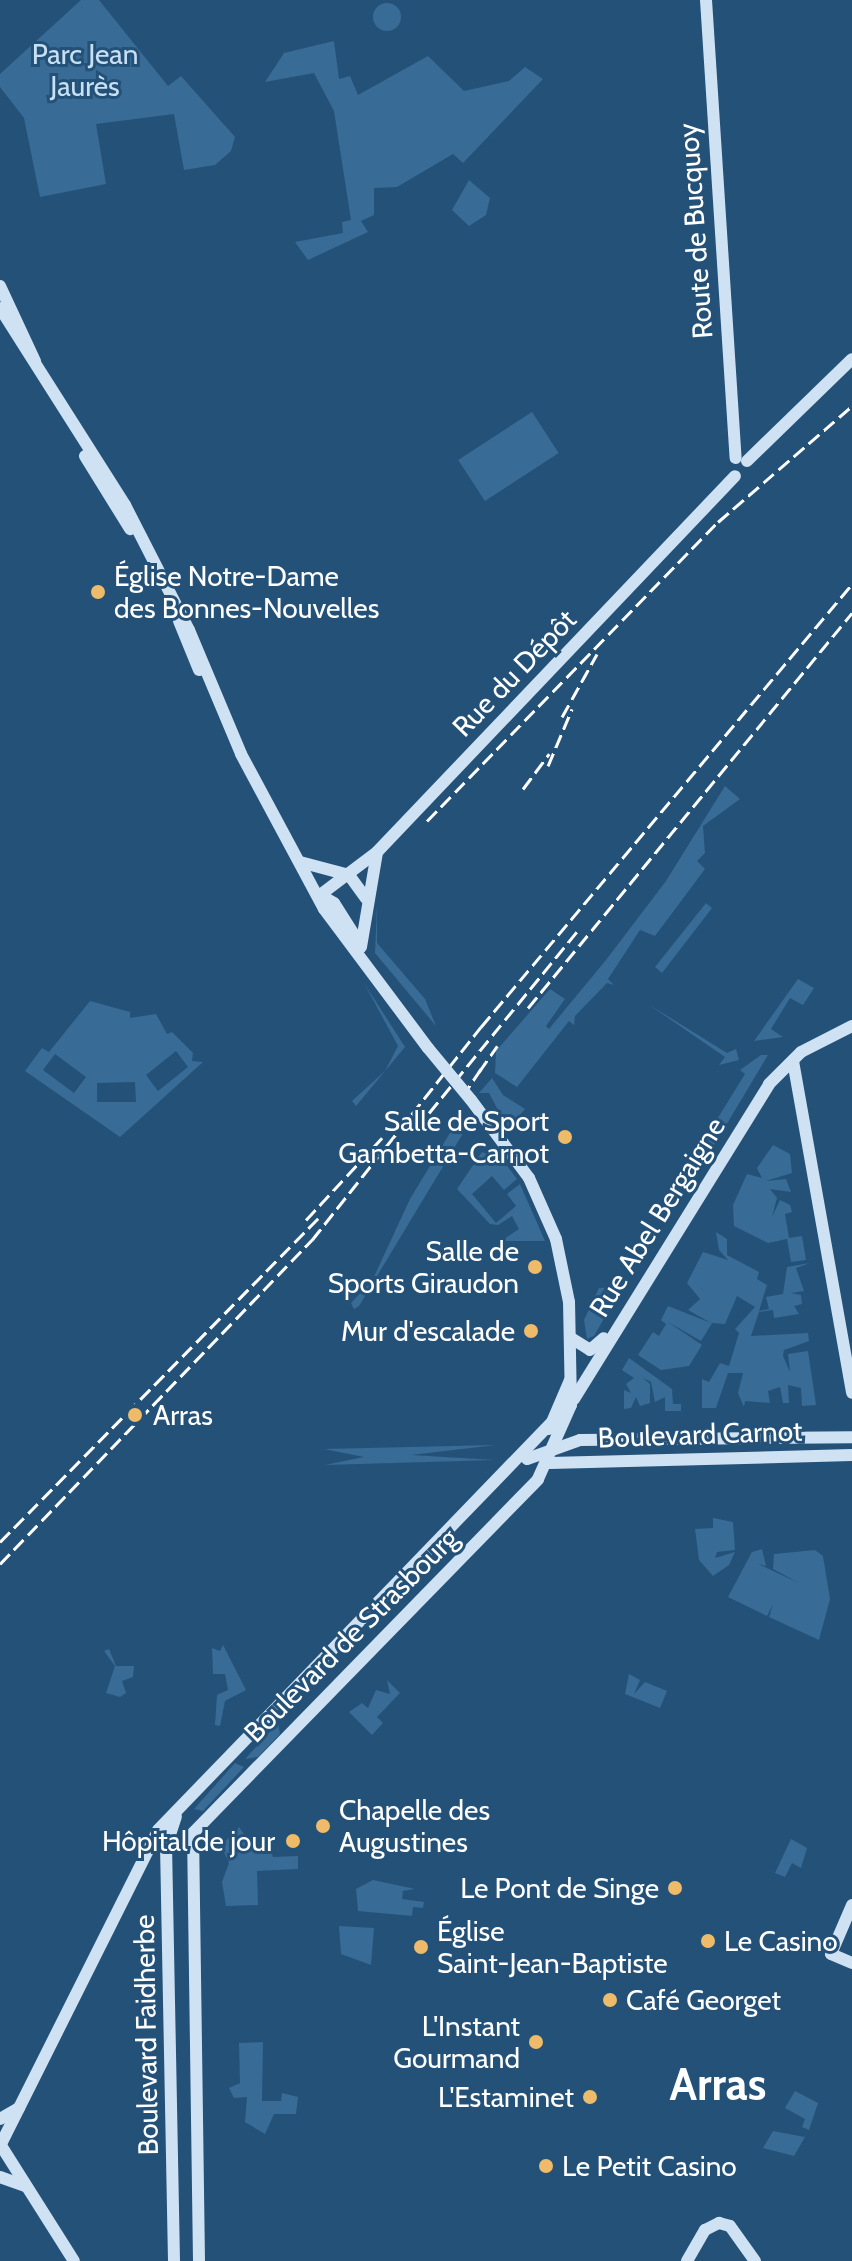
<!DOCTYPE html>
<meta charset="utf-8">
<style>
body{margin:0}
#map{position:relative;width:852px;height:2261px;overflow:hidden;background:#245178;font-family:Cabin,sans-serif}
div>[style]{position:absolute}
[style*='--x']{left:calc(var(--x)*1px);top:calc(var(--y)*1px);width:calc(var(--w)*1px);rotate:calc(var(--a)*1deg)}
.green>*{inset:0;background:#386b96;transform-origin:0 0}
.round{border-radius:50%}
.secondary>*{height:12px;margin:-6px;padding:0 6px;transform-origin:6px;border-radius:6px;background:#cfe2f4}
.rail>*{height:3px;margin-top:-1.5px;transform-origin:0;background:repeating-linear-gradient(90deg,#fff 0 14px,transparent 0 20px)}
.secondary-bridge>*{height:12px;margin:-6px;padding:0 6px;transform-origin:6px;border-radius:6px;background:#cfe2f4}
.dots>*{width:22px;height:22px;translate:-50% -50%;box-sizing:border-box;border:4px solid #245178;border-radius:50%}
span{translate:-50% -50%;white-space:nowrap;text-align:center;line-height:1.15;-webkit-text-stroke:6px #245178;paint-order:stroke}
.park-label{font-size:28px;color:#c8e0f3}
.street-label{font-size:28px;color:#fff}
.poi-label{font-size:28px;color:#fff}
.left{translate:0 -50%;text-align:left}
.right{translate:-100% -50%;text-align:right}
.town-label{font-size:44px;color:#fff;font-weight:700}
</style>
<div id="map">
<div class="green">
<i style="clip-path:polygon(81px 0,99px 0,168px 86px,181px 76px,235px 137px,231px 151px,215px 165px,184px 170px,174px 114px,96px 124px,106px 184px,40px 197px,24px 118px,0 87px,0 74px)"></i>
<i class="round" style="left:373px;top:3px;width:28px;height:28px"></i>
<i style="clip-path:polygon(334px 41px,339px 79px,350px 76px,358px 95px,428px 56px,464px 91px,509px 81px,525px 67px,543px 79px,463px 163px,453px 154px,397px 187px,374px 188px,374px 215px,361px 221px,368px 232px,308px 260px,295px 242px,343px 233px,342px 222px,351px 220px,334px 111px,314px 73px,265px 82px,284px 53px)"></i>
<i style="clip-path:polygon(469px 180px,490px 198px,486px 215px,469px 226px,452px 210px)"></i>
<i style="left:532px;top:412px;width:49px;height:88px;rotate:57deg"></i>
<i style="clip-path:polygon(725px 786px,740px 799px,703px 826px,705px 853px,697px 861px,705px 869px,655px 936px,640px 930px,608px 979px,614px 985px,607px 983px,575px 1016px,574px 1025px,569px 1021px,517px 1087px,495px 1073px,496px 1051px,550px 989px,565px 999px,546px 1026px,549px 1029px,606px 960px,666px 881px)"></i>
<i style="clip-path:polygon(706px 903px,712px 908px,662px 973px,655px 967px)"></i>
<i style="clip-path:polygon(377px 905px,377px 943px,425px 999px,436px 1026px,375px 953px)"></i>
<i style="clip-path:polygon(798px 979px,814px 988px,803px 1005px,790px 998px,771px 1029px,783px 1037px,754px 1041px)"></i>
<i style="clip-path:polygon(364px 983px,405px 1047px,356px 1106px,352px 1101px,385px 1071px,398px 1046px)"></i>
<i style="clip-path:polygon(evenodd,90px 1001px,130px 1012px,130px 1018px,156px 1014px,167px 1034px,172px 1032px,193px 1053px,192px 1061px,203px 1062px,120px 1137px,25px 1071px,42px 1048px,49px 1052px,90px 1001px,176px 1051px,188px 1067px,158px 1091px,146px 1075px,176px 1051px,90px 1001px,55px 1054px,86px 1077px,74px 1093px,43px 1070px,55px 1054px,90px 1001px,135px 1082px,136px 1102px,97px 1102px,97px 1083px,135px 1082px)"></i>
<i style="clip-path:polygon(648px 1004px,727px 1053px,736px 1049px,739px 1060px,719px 1065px,725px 1057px)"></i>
<i style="clip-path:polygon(761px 1055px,768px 1055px,704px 1162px,695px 1155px,745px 1074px,740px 1070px)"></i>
<i style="clip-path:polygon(492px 1078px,503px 1095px,525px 1109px,508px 1129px,489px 1093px,479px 1093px)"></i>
<i style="clip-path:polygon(462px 1113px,465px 1130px,359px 1306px,354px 1309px,351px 1303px,372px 1281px,410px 1199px)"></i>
<i style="clip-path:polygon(773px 1145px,790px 1154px,792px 1173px,766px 1181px,786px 1179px,791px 1192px,770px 1189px,777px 1198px,772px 1217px,780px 1200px,790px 1205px,792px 1212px,785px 1214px,789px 1238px,802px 1236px,806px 1260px,791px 1262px,787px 1239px,768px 1243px,734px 1226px,733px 1205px,747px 1174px,762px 1178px,757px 1168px)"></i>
<i style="clip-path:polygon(482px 1152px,502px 1159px,517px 1179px,504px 1190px,492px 1176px,472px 1194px,496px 1223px,516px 1206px,507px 1194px,520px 1184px,545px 1241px,501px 1241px,519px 1229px,512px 1216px,498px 1225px,490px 1224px,457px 1189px)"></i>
<i style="clip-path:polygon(716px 1232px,727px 1239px,727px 1255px,759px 1272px,757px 1279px,767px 1285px,759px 1311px,769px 1309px,766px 1297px,783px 1294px,787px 1267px,810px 1263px,796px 1268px,804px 1291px,791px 1293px,801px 1295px,802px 1304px,794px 1306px,799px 1314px,774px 1318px,773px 1310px,759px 1312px,751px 1336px,808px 1333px,809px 1341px,784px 1350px,783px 1356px,790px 1372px,788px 1354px,808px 1351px,816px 1405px,802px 1406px,801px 1388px,788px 1385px,789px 1403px,783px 1403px,780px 1387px,768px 1391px,770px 1403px,745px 1401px,744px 1407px,738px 1393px,743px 1373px,728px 1373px,716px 1408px,702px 1408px,702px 1379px,709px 1382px,720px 1363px,729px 1366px,739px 1333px,735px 1329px,755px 1307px,737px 1296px,725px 1324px,712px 1323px,701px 1341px,668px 1322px,702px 1345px,689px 1366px,661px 1370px,638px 1355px,653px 1332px,659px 1336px,666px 1324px,661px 1320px,668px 1306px,711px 1323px,688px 1310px,700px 1299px,687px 1283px,703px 1252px,728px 1260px,719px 1250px)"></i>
<i style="clip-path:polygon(622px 1287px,594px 1336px,587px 1339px,584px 1320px,599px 1288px)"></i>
<i style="clip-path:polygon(629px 1358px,672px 1389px,673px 1404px,681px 1404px,681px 1411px,665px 1411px,665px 1397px,655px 1402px,651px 1382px,643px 1378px,650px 1384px,650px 1403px,640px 1406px,636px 1397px,631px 1408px,624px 1409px,624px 1390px,631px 1393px,626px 1384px,634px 1378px,622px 1370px)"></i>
<i style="clip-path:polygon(496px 1445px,411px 1455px,495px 1460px,325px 1465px,364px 1457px,324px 1449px)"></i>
<i style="clip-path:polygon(713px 1518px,733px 1522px,735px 1550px,717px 1552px,715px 1558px,735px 1552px,729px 1565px,713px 1576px,699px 1560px,695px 1529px,713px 1528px)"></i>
<i style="clip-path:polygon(762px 1549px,766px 1566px,758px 1564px,799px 1583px,773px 1569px,774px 1554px,815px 1550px,823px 1556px,830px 1599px,819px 1640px,769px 1617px,773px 1604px,767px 1616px,728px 1597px,752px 1552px)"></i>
<i style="clip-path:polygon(223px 1645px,246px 1690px,225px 1701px,220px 1726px,215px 1725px,217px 1695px,228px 1690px,225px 1674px,213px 1674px,212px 1648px,220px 1651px)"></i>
<i style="clip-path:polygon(109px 1649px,116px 1666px,134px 1666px,133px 1677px,122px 1681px,126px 1693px,120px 1697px,106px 1693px,115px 1666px,104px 1651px)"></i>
<i style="clip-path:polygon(629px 1674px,640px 1680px,634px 1694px,645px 1682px,667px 1691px,660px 1708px,625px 1694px)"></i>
<i style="clip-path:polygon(387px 1680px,400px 1693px,377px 1717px,383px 1723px,372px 1735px,349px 1712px,362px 1703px,368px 1708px,376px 1690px,390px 1694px)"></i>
<i style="clip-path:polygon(278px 1723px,280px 1734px,258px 1757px,245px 1759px)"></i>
<i style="clip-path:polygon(235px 1763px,244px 1767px,203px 1811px,194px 1809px)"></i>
<i style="clip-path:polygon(239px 1827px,250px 1843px,268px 1842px,273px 1857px,298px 1856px,298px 1869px,257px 1871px,258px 1905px,226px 1906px,222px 1882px,229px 1863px,221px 1846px)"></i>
<i style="clip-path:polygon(791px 1839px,807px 1848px,801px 1868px,792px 1863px,785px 1877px,775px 1873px)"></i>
<i style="clip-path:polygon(373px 1880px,415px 1889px,403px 1891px,402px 1899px,424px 1902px,423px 1908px,413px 1907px,412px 1916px,358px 1911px,356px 1889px)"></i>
<i style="clip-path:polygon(339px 1926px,374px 1928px,371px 1965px,341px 1954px)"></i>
<i style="clip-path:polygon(263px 2042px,262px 2101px,281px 2101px,282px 2093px,298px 2097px,296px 2114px,274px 2114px,265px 2134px,245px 2122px,247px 2097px,234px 2098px,229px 2088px,240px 2083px,239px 2043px)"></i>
<i style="clip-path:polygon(795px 2091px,818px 2103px,809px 2130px,802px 2127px,805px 2119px,785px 2108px)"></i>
<i style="clip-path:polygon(773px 2131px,805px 2137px,794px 2156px,763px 2148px)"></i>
</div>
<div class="secondary">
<i style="--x:706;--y:0;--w:459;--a:86.3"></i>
<i style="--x:0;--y:286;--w:83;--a:65"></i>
<i style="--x:0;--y:308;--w:233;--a:57.6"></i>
<i style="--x:125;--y:505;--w:140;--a:62.9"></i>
<i style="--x:189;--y:630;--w:134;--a:67.2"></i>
<i style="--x:241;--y:754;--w:176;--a:61.8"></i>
<i style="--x:324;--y:909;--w:174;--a:53.2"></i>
<i style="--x:85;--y:456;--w:86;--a:58.3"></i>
<i style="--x:747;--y:461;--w:146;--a:-44.2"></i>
<i style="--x:179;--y:621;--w:53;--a:67.8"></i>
<i style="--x:300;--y:862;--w:51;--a:14.9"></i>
<i style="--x:349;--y:875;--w:29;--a:54"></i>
<i style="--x:320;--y:895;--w:71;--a:-37"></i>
<i style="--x:377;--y:852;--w:519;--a:-46.4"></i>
<i style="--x:320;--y:895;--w:16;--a:30"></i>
<i style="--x:334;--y:903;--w:49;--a:57.6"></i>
<i style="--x:361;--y:947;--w:96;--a:-80.4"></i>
<i style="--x:793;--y:1061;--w:337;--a:79.9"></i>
<i style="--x:571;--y:1338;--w:22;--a:32"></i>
<i style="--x:590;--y:1350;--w:18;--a:-41"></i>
<i style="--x:574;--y:1399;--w:370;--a:-58.2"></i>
<i style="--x:769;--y:1084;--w:45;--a:-45"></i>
<i style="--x:801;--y:1052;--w:57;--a:-27"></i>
<i style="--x:549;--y:1429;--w:53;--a:-66.8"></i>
<i style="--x:527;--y:1459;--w:56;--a:-19.7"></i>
<i style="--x:580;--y:1440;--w:272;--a:-0.6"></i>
<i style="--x:550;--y:1463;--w:302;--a:-1.5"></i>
<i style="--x:852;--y:1905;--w:53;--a:113.2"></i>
<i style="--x:831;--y:1954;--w:23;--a:23"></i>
<i style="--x:0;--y:2119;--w:22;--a:-30"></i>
<i style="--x:0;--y:2144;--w:138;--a:57.7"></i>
<i style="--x:0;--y:2146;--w:353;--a:-63.4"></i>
<i style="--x:158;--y:1830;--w:566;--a:-46"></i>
<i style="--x:0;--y:2177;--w:27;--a:20"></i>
<i style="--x:174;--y:2261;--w:414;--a:-91.1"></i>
<i style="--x:166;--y:1847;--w:32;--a:-72"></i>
<i style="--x:199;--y:2261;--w:428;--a:-90.8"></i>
<i style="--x:193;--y:1833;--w:494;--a:-45.7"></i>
<i style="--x:538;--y:1479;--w:81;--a:-66"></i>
<i style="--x:571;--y:1405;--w:103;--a:-91.1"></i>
<i style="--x:569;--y:1302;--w:64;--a:-101.7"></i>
<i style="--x:556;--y:1239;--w:67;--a:-113.9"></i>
<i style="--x:529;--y:1178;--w:97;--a:-126.6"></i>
<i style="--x:687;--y:2261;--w:36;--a:-60"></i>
<i style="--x:705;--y:2230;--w:16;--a:-27"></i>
<i style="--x:719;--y:2223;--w:11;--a:15"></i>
<i style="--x:730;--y:2226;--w:43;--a:54.5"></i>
</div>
<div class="rail">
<i style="--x:562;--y:717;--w:72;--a:-60.9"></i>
<i style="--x:548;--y:766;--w:62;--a:-67.2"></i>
<i style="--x:523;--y:789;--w:44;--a:-53.4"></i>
<i style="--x:427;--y:821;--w:417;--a:-45.8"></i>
<i style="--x:718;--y:522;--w:177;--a:-40.9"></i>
<i style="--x:528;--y:1008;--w:511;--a:-50.64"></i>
<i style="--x:479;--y:1072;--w:32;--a:-55"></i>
<i style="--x:462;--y:1097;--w:40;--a:-56"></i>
<i style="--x:429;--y:1113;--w:236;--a:-50.8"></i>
<i style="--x:306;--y:1220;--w:112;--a:-47.2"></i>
<i style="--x:0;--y:1542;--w:454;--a:-45.5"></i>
<i style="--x:0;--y:1564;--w:450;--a:-46.1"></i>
<i style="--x:312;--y:1240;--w:272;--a:-51.6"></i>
<i style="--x:481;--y:1027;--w:578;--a:-50.05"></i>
</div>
<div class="secondary-bridge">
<i style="--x:428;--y:1048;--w:67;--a:50.4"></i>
</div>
<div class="dots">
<i style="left:98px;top:592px;background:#edbb6a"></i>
<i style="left:565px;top:1137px;background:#edbb6a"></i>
<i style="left:535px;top:1267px;background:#edbb6a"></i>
<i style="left:531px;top:1331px;background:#edbb6a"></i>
<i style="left:135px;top:1415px;background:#edbb6a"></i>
<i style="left:323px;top:1826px;background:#edbb6a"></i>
<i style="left:293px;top:1841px;background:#edbb6a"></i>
<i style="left:675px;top:1888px;background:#edbb6a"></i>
<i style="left:708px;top:1941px;background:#edbb6a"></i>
<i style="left:421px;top:1947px;background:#edbb6a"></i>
<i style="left:610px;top:2000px;background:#edbb6a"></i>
<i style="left:536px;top:2042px;background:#edbb6a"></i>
<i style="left:590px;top:2097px;background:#edbb6a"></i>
<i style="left:546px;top:2166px;background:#edbb6a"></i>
</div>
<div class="park-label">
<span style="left:85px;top:70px">Parc Jean<br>Jaurès</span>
</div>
<div class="street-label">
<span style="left:695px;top:231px;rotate:-94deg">Route de Bucquoy</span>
<span style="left:514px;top:673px;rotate:-46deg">Rue du Dépôt</span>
<span style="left:657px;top:1217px;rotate:-58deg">Rue Abel Bergaigne</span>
<span style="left:700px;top:1434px;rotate:-2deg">Boulevard Carnot</span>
<span style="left:351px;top:1635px;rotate:-45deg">Boulevard de Strasbourg</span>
<span style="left:146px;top:2035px;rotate:-91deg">Boulevard Faidherbe</span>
</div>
<div class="poi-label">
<span class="left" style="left:114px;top:592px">Église Notre-Dame<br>des Bonnes-Nouvelles</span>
<span class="right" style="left:549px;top:1137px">Salle de Sport<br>Gambetta-Carnot</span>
<span class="right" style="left:519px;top:1267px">Salle de<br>Sports Giraudon</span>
<span class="right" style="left:515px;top:1331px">Mur d'escalade</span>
<span class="left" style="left:153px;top:1415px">Arras</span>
<span class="left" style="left:339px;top:1826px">Chapelle des<br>Augustines</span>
<span class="right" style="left:275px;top:1841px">Hôpital de jour</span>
<span class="right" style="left:659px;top:1888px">Le Pont de Singe</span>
<span class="left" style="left:437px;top:1947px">Église<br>Saint-Jean-Baptiste</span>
<span class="left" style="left:724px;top:1941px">Le Casino</span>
<span class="left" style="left:626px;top:2000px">Café Georget</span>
<span class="right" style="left:520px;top:2042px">L'Instant<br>Gourmand</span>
<span class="right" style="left:574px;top:2097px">L'Estaminet</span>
<span class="left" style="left:562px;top:2166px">Le Petit Casino</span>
</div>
<div class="town-label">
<span style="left:718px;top:2085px">Arras</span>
</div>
</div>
